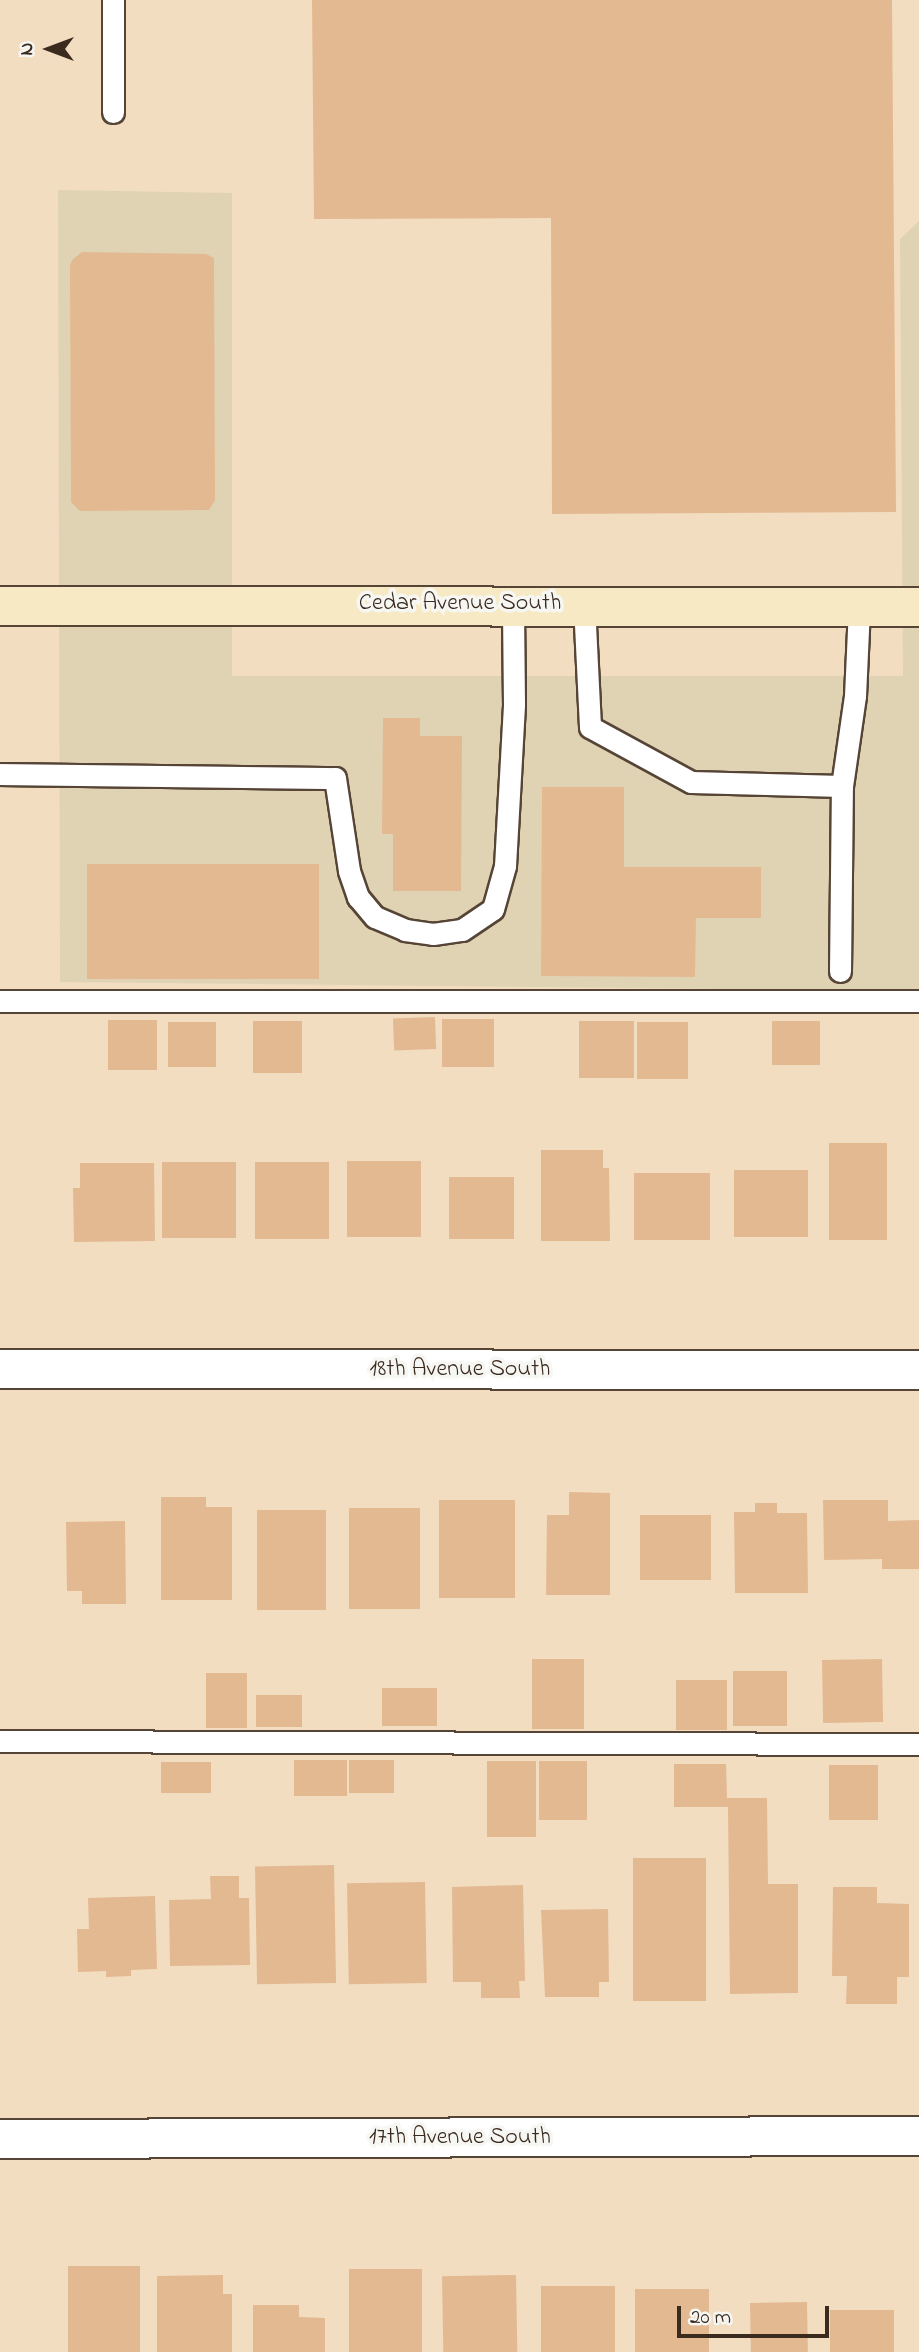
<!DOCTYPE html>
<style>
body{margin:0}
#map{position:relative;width:919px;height:2352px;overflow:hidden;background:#f2ddc1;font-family:"Indie Flower",sans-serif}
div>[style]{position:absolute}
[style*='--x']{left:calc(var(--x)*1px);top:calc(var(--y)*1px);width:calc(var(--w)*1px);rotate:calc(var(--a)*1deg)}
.built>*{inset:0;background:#e0d3b4}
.building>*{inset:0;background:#e3b991;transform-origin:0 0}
.roads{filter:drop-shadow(2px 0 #564536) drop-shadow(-2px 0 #564536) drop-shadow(0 2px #564536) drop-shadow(0 -2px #564536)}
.service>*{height:21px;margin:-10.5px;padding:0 10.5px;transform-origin:10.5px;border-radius:10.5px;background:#fff}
.minor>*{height:38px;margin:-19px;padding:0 19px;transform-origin:19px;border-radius:19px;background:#fff}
.secondary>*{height:38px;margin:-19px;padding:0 19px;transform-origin:19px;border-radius:19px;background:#f7e9c3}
span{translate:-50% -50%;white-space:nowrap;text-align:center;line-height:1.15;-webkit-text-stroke:7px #f6f6f2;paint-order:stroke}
.street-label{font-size:24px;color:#3b2a1e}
.north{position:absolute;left:14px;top:14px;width:70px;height:70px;-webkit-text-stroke:5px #f6f6f2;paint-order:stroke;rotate:270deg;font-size:19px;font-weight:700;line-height:28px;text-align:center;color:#3b2a1e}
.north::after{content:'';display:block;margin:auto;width:24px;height:32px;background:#3b2a1e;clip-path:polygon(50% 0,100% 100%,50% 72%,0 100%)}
.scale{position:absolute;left:677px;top:2306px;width:152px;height:32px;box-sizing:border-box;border:4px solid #3b2a1e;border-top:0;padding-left:9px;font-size:21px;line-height:24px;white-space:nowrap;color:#3b2a1e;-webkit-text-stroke:5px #f6f6f2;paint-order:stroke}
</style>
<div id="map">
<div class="built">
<i style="clip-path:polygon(58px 190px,232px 193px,232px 676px,903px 676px,900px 239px,919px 221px,919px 991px,60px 982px)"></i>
</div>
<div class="building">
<i style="clip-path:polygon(312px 0,892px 0,896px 512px,552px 514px,551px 218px,314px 219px)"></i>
<i style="clip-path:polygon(82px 252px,206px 254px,214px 258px,215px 500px,209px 510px,80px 511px,71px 502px,70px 266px,72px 260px)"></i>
<i style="clip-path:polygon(383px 718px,420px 718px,420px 736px,462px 736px,461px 891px,393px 891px,393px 834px,382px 834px)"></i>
<i style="clip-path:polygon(542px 787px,624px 787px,624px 867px,761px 867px,761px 918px,696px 918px,695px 977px,541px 976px)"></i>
<i style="left:87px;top:864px;width:232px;height:115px"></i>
<i style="left:435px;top:1017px;width:32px;height:42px;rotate:88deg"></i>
<i style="left:442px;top:1019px;width:52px;height:48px"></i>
<i style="left:157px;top:1020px;width:50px;height:49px;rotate:90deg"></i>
<i style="left:253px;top:1021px;width:49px;height:52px"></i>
<i style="left:579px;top:1021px;width:55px;height:57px"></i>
<i style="left:772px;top:1021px;width:48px;height:44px"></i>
<i style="left:168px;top:1022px;width:48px;height:45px"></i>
<i style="left:637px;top:1022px;width:51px;height:57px"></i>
<i style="left:829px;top:1143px;width:58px;height:97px"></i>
<i style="clip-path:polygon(541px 1150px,603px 1150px,603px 1168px,609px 1168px,610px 1241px,541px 1241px)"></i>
<i style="left:347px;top:1161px;width:74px;height:76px"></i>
<i style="left:162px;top:1162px;width:74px;height:76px"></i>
<i style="left:255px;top:1162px;width:74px;height:77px"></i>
<i style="clip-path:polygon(80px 1163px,154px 1163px,155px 1241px,74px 1242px,73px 1188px,80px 1188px)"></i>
<i style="left:734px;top:1170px;width:74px;height:67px"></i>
<i style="left:634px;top:1173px;width:76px;height:67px"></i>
<i style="left:449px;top:1177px;width:65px;height:62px"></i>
<i style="clip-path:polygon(569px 1492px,610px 1493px,610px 1595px,546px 1595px,547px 1515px,569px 1515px)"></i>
<i style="clip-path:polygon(161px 1497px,206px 1497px,206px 1507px,232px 1507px,232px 1600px,161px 1600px)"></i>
<i style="left:439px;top:1500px;width:76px;height:98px"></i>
<i style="clip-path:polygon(823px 1500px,888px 1500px,888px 1521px,919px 1520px,919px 1569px,882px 1569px,882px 1559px,824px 1560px)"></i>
<i style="clip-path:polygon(755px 1503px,777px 1503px,777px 1513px,807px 1513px,808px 1593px,735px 1593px,734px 1512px,755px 1512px)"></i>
<i style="left:420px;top:1508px;width:101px;height:71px;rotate:90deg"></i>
<i style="left:257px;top:1510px;width:69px;height:100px"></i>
<i style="left:640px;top:1515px;width:71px;height:65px"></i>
<i style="clip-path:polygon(125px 1521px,126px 1604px,82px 1604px,82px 1591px,67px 1591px,66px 1522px)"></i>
<i style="left:532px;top:1659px;width:52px;height:70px"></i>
<i style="left:882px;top:1659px;width:63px;height:60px;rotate:89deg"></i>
<i style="left:733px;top:1671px;width:54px;height:55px"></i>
<i style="left:247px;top:1673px;width:55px;height:41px;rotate:90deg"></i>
<i style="left:676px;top:1680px;width:51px;height:50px"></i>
<i style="left:382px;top:1688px;width:55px;height:38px"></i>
<i style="left:256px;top:1695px;width:46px;height:32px"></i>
<i style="left:294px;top:1760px;width:53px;height:36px"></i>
<i style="left:349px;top:1760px;width:45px;height:33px"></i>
<i style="left:536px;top:1761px;width:76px;height:49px;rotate:90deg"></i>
<i style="left:539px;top:1761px;width:48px;height:59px"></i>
<i style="left:161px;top:1762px;width:50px;height:31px"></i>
<i style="clip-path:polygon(674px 1764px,726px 1764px,727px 1798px,767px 1798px,768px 1884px,798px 1884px,798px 1993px,730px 1994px,728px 1807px,674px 1807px)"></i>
<i style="left:829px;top:1765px;width:49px;height:55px"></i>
<i style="left:633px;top:1858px;width:73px;height:143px"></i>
<i style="left:334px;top:1865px;width:118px;height:79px;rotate:89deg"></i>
<i style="clip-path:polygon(210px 1876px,239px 1876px,239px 1898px,249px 1898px,250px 1965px,170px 1966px,169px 1900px,211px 1899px)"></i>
<i style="left:425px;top:1882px;width:101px;height:78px;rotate:89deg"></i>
<i style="clip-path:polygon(523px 1885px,525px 1981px,519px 1981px,520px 1998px,481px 1998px,481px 1982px,453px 1982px,452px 1887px)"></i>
<i style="clip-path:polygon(833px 1887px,877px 1887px,877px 1903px,909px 1904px,909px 1977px,897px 1977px,897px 2004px,846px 2004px,847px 1976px,832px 1976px)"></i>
<i style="clip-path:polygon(155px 1896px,157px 1969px,131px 1970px,131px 1976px,106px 1977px,106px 1971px,78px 1972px,77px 1929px,89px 1929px,88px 1898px)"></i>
<i style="clip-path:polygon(608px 1909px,609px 1982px,599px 1982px,599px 1997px,545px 1997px,541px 1910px)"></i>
<i style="left:68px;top:2266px;width:72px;height:86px"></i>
<i style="left:349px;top:2269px;width:73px;height:83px"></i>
<i style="clip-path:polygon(223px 2275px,223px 2294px,232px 2294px,232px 2352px,157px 2352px,157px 2276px)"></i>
<i style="left:516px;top:2275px;width:77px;height:74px;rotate:89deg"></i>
<i style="left:541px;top:2286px;width:74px;height:66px"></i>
<i style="left:635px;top:2289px;width:74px;height:63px"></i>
<i style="left:807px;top:2302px;width:50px;height:57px;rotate:89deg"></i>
<i style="clip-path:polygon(253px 2305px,299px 2305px,299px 2317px,325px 2318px,325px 2352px,253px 2352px)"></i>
<i style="left:830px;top:2310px;width:64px;height:42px"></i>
</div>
<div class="roads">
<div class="service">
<i style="--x:113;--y:0;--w:112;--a:90"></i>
<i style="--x:584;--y:604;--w:123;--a:87.2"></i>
<i style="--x:590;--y:727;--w:115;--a:28.6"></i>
<i style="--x:691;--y:782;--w:151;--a:1.5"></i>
<i style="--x:0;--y:774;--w:335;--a:0.7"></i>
<i style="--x:335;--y:778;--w:94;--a:81.4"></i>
<i style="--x:349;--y:871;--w:28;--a:71"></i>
<i style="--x:358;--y:897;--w:26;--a:50"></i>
<i style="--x:375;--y:917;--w:33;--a:23"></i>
<i style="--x:405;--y:930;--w:28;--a:8"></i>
<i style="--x:433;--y:934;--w:29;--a:-8"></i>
<i style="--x:462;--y:930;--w:37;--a:-34"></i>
<i style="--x:493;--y:909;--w:45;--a:-74.4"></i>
<i style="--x:505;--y:866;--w:162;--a:-86.8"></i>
<i style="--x:514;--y:704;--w:99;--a:-90.6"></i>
<i style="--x:840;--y:971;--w:185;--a:-89.4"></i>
<i style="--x:842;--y:786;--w:91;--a:-81.8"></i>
<i style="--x:855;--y:696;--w:89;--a:-87.4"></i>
<i style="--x:0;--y:1001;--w:919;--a:0"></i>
<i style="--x:0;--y:1741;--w:919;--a:0.19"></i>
</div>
<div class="minor">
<i style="--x:0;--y:1369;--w:919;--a:0.06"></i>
<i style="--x:0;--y:2139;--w:919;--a:-0.19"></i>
</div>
<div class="secondary">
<i style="--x:0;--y:606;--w:919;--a:0.06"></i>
</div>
</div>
<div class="street-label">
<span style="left:460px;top:604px">Cedar Avenue South</span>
<span style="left:460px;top:1370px">18th Avenue South</span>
<span style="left:460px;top:2138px">17th Avenue South</span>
</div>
<div class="north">N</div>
<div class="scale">20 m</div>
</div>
